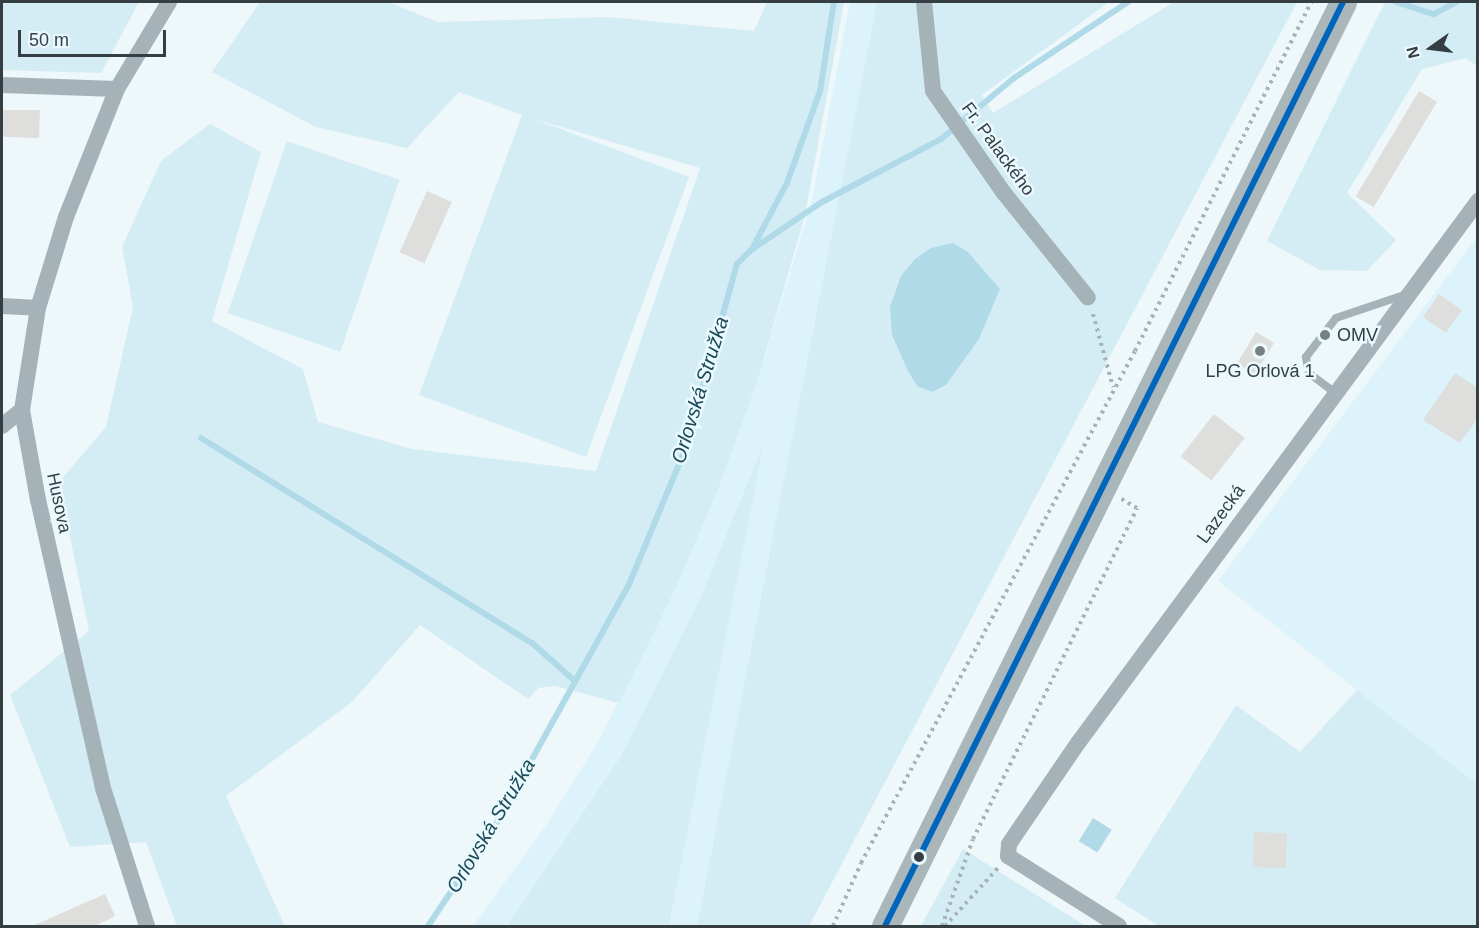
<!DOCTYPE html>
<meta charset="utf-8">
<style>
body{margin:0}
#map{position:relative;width:1479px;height:928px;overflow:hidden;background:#eef7fa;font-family:Helvetica,sans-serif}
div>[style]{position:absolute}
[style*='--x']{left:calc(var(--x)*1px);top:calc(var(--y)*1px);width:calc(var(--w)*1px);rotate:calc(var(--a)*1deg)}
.built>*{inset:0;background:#dcf3fc}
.green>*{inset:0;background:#d4edf5;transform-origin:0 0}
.water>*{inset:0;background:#b0dae8;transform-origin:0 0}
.stream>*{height:6px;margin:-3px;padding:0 3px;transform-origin:3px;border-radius:3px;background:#b0dae8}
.building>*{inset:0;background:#dededd;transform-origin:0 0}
.path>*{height:4px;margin-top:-2px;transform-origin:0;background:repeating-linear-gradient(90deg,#a8b3b7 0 3px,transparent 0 7.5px)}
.service>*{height:8px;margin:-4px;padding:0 4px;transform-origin:4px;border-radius:4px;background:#a5b3b9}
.minor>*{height:16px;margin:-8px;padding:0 8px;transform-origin:8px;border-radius:8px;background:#a5b3b9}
.primary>*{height:27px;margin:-13.5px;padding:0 13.5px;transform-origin:13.5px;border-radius:13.5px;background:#a9b6ba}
.bus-1>*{height:6px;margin:-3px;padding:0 3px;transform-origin:3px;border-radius:3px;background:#0065bd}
.dots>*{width:16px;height:16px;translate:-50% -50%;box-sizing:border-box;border:3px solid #eaf9fe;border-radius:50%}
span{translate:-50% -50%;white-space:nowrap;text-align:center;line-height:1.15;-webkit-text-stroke:5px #eaf9fe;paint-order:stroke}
.street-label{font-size:18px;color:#353f43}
.poi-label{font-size:18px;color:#353f43}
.left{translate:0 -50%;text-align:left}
.water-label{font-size:20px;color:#1a4958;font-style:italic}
.frame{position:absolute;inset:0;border:3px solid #353f43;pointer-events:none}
.north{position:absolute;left:1401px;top:18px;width:60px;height:60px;-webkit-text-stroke:4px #eaf9fe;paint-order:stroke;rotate:256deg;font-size:16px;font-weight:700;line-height:24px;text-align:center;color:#353f43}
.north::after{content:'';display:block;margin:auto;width:21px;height:27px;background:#353f43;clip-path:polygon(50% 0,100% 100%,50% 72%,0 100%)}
.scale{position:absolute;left:18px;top:30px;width:148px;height:27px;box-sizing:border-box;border:3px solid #353f43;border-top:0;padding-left:8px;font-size:18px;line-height:21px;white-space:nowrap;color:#353f43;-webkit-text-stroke:4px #eaf9fe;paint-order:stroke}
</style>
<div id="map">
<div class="built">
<i style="clip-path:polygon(850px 2px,877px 2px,876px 7px,697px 926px,669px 926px,762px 446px,700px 599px,621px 756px,507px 926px,473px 926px,545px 827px,598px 742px,676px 588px,720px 485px,758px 379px,812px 200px)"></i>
<i style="clip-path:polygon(1477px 237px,1477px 784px,1218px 581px)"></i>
</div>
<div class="green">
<i style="clip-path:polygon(2px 2px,139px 2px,101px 73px,2px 70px)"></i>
<i style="clip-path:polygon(260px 2px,388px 2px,438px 22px,608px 17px,754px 31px,767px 2px,844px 2px,805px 215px,758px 379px,720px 485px,676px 588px,619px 703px,555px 686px,538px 688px,528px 699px,420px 625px,352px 702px,226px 796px,285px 926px,177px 926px,146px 842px,70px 847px,10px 695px,89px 631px,59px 482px,106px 427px,133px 307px,122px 247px,161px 161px,210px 124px,261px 152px,212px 321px,303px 369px,318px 422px,412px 449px,596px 471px,700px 168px,534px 119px,689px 177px,586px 457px,419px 395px,522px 115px,459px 92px,407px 148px,316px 127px,212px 72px)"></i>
<i style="clip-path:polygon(evenodd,877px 2px,1109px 2px,982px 95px,993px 113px,1174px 2px,1297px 2px,809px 926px,697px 926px,877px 2px,1000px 289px,979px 339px,946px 385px,917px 386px,892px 335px,1000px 289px)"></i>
<i style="clip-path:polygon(1385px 2px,1477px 2px,1477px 66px,1466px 58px,1422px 69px,1347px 193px,1396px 240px,1367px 271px,1320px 270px,1267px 241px)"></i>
<i style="left:287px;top:141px;width:119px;height:182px;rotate:19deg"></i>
<i style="clip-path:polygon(764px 442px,669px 926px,507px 926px,621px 756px,700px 599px)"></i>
<i style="clip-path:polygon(1357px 690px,1477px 784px,1477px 926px,1159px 926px,1115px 898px,1236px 705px,1300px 752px)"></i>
<i style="clip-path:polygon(963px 849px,1086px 926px,921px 926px)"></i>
</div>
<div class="water">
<i style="clip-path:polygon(953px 243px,968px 252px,1000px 289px,979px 339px,946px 385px,932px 392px,917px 386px,908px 371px,892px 335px,890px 307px,901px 276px,915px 259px,931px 248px)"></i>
<i style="left:1093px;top:818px;width:22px;height:27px;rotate:32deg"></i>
</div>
<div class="stream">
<i style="--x:1396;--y:2;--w:40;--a:18"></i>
<i style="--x:1434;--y:14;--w:26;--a:-28"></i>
<i style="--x:752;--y:249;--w:75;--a:-62.1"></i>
<i style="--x:787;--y:183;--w:98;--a:-70.3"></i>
<i style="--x:820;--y:91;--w:90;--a:-81.1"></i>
<i style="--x:201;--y:438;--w:389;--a:31.8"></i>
<i style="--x:532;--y:643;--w:57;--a:41.5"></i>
<i style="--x:428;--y:926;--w:120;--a:-56.2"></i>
<i style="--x:495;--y:826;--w:279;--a:-61"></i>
<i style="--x:630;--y:582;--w:143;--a:-67.4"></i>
<i style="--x:685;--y:450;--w:193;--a:-74.4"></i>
<i style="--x:737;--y:264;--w:20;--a:-45"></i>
<i style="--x:751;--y:250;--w:86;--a:-34.1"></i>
<i style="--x:822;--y:202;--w:135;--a:-27.9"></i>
<i style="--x:941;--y:139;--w:95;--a:-39.9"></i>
<i style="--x:1014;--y:78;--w:137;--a:-33.7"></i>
</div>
<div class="building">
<i style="left:1419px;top:91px;width:21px;height:123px;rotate:31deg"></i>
<i style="clip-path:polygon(2px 110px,40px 110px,39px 138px,5px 137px,2px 133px)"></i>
<i style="left:427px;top:191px;width:27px;height:67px;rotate:24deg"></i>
<i style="left:1439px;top:294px;width:28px;height:28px;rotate:35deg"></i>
<i style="left:1256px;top:332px;width:21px;height:37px;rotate:31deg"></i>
<i style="clip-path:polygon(1455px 373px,1478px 388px,1478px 418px,1460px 443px,1423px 420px)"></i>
<i style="left:1214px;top:414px;width:39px;height:54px;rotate:38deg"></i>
<i style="left:1254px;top:832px;width:33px;height:35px;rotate:2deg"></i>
<i style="clip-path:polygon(105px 894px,115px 916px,93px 927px,30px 927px)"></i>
</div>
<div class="path">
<i style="--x:1093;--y:314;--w:76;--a:74.7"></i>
<i style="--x:833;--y:926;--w:69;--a:-66"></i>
<i style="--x:861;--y:863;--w:581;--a:-61.85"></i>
<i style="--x:1135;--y:351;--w:391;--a:-63.2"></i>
<i style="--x:942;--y:926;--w:92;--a:-70.4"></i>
<i style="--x:973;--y:839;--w:369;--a:-63.6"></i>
<i style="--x:1137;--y:508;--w:20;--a:-150"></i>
<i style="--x:945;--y:926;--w:79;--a:-47.6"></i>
</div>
<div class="service">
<i style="--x:1334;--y:392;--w:31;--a:-143"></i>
<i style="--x:1309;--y:373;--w:16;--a:-101"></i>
<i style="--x:1306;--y:357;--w:49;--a:-52.4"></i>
<i style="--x:1336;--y:318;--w:75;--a:-18.7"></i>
</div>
<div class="minor">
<i style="--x:924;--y:2;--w:89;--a:84.2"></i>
<i style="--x:933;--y:91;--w:124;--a:55.2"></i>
<i style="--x:1004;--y:193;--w:134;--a:51.3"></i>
<i style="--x:2;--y:85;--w:115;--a:2"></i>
<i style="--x:2;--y:306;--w:36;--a:3"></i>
<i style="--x:2;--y:426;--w:26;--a:-39"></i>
<i style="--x:147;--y:926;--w:145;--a:-107.7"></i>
<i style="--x:103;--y:788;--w:295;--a:-102.7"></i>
<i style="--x:38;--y:500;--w:91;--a:-100.1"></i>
<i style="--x:22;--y:410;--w:103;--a:-81.1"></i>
<i style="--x:38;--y:308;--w:95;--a:-72.9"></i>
<i style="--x:66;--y:217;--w:138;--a:-68.3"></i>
<i style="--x:117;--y:89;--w:101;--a:-59.1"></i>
<i style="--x:1119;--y:926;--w:131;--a:-147.8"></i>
<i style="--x:1008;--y:856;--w:12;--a:-85"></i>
<i style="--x:1009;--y:844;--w:122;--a:-55.7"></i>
<i style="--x:1078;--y:743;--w:674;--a:-53.57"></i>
</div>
<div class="primary">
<i style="--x:885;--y:926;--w:1031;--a:-63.63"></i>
</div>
<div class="bus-1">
<i style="--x:885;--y:926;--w:1031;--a:-63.63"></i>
</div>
<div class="dots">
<i style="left:1325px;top:335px;background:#767f83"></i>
<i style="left:1260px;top:351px;background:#767f83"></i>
<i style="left:919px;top:857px;background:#353f43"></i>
</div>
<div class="street-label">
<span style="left:998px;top:149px;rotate:54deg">Fr. Palackého</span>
<span style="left:59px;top:503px;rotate:78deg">Husova</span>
<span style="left:1221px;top:514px;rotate:-54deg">Lazecká</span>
</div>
<div class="poi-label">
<span class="left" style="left:1337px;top:335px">OMV</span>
<span style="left:1260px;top:371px">LPG Orlová 1</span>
</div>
<div class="water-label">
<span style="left:700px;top:390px;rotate:-73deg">Orlovská Stružka</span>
<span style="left:491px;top:826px;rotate:-59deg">Orlovská Stružka</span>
</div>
<div class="frame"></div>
<div class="north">N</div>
<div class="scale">50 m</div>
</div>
